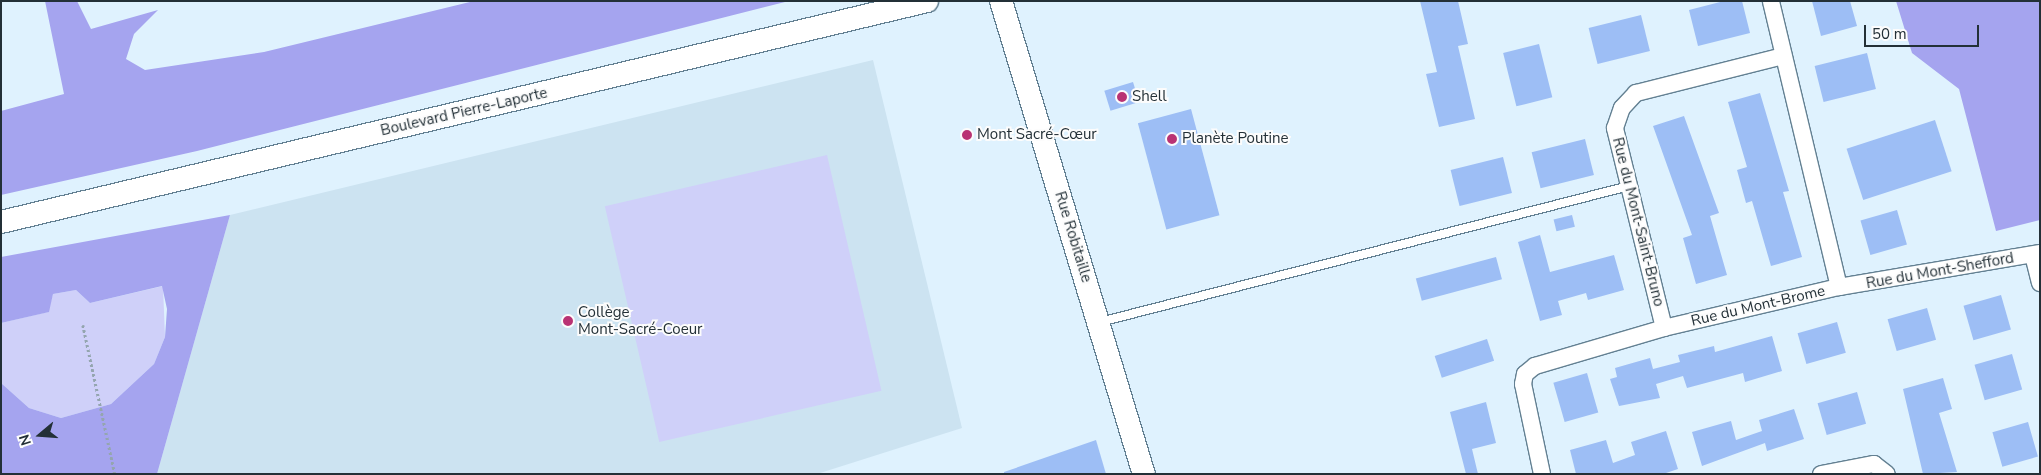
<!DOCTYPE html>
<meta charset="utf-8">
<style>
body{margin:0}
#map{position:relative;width:2041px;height:475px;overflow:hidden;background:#dff2fe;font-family:"Nunito Sans",sans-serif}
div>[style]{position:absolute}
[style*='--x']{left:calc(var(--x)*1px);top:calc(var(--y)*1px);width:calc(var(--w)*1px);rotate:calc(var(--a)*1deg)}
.built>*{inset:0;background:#cce3f1}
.green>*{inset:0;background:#cfd0f9;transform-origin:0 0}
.forest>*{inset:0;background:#a5a4ef}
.building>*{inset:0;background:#9dbef5;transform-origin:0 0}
.path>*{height:2.5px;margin-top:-1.25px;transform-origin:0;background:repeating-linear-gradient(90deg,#94a5af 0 2.5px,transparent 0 5px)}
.roads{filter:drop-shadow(1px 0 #638092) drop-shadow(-1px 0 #638092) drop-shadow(0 1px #638092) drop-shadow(0 -1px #638092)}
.lane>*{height:8px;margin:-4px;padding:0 4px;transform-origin:4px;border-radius:4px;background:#fff}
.street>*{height:16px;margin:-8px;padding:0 8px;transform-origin:8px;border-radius:8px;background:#fff}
.secondary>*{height:22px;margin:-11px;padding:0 11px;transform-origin:11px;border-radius:11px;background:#fff}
.dots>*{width:14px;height:14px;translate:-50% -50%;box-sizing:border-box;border:2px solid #fcfcfc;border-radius:50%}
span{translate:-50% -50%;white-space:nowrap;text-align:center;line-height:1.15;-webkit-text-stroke:4px #fcfcfc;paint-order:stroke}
.poi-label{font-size:15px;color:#233037}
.left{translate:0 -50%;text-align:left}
.street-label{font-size:15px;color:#233037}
.frame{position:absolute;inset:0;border:2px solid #233037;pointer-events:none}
.north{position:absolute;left:15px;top:410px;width:50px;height:50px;-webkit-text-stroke:4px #fcfcfc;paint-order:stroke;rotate:252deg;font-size:14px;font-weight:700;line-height:20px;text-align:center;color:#233037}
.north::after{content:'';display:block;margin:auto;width:18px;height:22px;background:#233037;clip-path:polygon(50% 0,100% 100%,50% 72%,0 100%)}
.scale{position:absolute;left:1864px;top:25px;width:115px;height:22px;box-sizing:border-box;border:2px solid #233037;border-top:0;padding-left:6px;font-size:15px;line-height:18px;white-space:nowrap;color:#233037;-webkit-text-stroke:4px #fcfcfc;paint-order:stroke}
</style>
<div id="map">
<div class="built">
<i style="clip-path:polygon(873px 60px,962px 428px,817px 474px,157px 474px,230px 215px)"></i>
</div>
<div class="green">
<i style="left:827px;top:155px;width:242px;height:228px;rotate:77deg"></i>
<i style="clip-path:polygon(163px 286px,165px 337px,154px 364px,111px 404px,61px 418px,29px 408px,1px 383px,1px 323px,48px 312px,53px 294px,76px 290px,90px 303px)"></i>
</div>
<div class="forest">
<i style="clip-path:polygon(45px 1px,77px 1px,91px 29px,158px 10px,134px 34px,126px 59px,145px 70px,264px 52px,474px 1px,789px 1px,197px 151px,1px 195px,1px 111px,64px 94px)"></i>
<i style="clip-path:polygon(1896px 1px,2040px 1px,2040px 220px,1996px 231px,1959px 89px,1912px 53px)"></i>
<i style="clip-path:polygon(230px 215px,157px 474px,1px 474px,1px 383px,29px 408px,61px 418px,111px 404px,154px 364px,165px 337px,167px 309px,162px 286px,90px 303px,76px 290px,53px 294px,49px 312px,1px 323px,1px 257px)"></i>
</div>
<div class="building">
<i style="clip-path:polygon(1420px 1px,1458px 1px,1468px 44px,1458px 46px,1475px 119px,1439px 127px,1426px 74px,1437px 72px)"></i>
<i style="clip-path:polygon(1724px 1px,1742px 1px,1750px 33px,1698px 46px,1689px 10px)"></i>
<i style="clip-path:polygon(1812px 1px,1850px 1px,1857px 26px,1821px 36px)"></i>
<i style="left:1641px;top:15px;width:37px;height:54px;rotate:76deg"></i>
<i style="left:1539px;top:44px;width:55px;height:37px;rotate:76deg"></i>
<i style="left:1867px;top:53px;width:37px;height:54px;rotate:76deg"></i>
<i style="left:1133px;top:82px;width:21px;height:30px;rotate:73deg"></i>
<i style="clip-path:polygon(1760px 93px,1789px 191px,1783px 192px,1802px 257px,1771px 266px,1752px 201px,1746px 203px,1737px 170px,1747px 167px,1728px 102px)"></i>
<i style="left:1191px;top:109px;width:110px;height:55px;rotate:75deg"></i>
<i style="clip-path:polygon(1684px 116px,1719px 213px,1710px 216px,1727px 275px,1696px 284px,1683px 238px,1692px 235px,1653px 126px)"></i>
<i style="left:1935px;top:120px;width:54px;height:93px;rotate:72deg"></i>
<i style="left:1585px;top:139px;width:37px;height:55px;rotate:76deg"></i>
<i style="left:1503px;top:157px;width:37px;height:54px;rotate:76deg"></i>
<i style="left:1897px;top:210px;width:36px;height:38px;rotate:74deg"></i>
<i style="left:1572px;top:215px;width:12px;height:19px;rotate:76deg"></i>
<i style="clip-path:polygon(1540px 235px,1550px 272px,1614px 255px,1624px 290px,1588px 300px,1586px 293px,1558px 301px,1562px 315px,1540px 321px,1518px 242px)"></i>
<i style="left:1496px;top:257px;width:23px;height:83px;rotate:75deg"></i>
<i style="left:2001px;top:295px;width:36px;height:39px;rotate:74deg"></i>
<i style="left:1927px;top:308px;width:33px;height:41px;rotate:74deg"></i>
<i style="left:1837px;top:322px;width:32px;height:41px;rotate:74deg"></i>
<i style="clip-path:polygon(1772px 336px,1782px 371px,1745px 382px,1743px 373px,1687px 388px,1683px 376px,1656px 384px,1660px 398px,1619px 406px,1610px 379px,1617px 377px,1615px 368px,1650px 358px,1653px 369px,1680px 362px,1678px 355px,1714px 346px,1715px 352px)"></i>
<i style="left:1487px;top:339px;width:23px;height:55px;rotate:72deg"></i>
<i style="left:2012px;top:354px;width:37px;height:39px;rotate:74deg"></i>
<i style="left:1587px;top:373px;width:41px;height:35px;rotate:74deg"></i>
<i style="clip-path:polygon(1943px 378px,1952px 409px,1939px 413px,1957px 472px,1923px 474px,1903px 389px)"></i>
<i style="left:1857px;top:392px;width:33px;height:41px;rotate:74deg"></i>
<i style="clip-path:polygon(1486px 402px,1496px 443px,1472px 449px,1478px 474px,1466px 474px,1450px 412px)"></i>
<i style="clip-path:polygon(1794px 409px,1804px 439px,1767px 451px,1765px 443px,1702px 466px,1692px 432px,1731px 421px,1736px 440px,1762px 431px,1759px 420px)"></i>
<i style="left:2028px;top:422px;width:36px;height:37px;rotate:74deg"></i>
<i style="clip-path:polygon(1666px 431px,1678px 469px,1663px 474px,1576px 474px,1570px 450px,1606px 440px,1613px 463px,1635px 455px,1631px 442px)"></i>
<i style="clip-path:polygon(1096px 440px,1106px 474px,1004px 474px,1004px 472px)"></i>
</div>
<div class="path">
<i style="--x:83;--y:325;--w:152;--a:77.9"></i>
</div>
<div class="roads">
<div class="lane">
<i style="--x:1100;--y:322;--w:546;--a:-14.42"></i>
</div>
<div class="street">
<i style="--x:2033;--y:255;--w:29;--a:76"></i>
<i style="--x:1839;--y:287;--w:204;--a:-9.6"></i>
<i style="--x:1664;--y:328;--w:206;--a:-103.8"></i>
<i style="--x:1615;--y:128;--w:21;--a:-71"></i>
<i style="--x:1622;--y:108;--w:21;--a:-47"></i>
<i style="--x:1636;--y:93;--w:152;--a:-14.1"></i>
<i style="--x:1542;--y:474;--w:92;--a:-101.9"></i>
<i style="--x:1523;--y:384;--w:10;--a:-79"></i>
<i style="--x:1525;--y:374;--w:13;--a:-39"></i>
<i style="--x:1535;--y:366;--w:134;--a:-16.4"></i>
<i style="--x:1664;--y:328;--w:180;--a:-13.2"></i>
<i style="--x:1839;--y:287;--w:294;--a:-103.4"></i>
<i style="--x:1821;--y:474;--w:54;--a:-10.7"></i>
<i style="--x:1874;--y:464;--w:16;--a:38"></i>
</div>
<div class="secondary">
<i style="--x:1001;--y:1;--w:494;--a:73.2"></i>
<i style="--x:1;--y:222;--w:952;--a:-13.42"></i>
</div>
</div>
<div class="dots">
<i style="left:1122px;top:97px;background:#b93374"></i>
<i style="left:967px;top:135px;background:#b93374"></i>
<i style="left:1172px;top:139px;background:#b93374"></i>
<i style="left:568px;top:321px;background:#b93374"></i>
</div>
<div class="poi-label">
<span class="left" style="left:1132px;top:97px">Shell</span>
<span class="left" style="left:977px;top:135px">Mont Sacré-Cœur</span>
<span class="left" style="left:1182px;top:139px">Planète Poutine</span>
<span class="left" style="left:578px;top:321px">Collège<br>Mont-Sacré-Coeur</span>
</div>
<div class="street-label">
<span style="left:464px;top:112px;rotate:-13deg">Boulevard Pierre-Laporte</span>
<span style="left:1638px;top:222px;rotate:76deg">Rue du Mont-Saint-Bruno</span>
<span style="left:1073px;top:237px;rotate:73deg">Rue Robitaille</span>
<span style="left:1940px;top:271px;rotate:-10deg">Rue du Mont-Shefford</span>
<span style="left:1758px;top:306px;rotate:-13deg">Rue du Mont-Brome</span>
</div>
<div class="frame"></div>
<div class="north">N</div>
<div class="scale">50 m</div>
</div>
